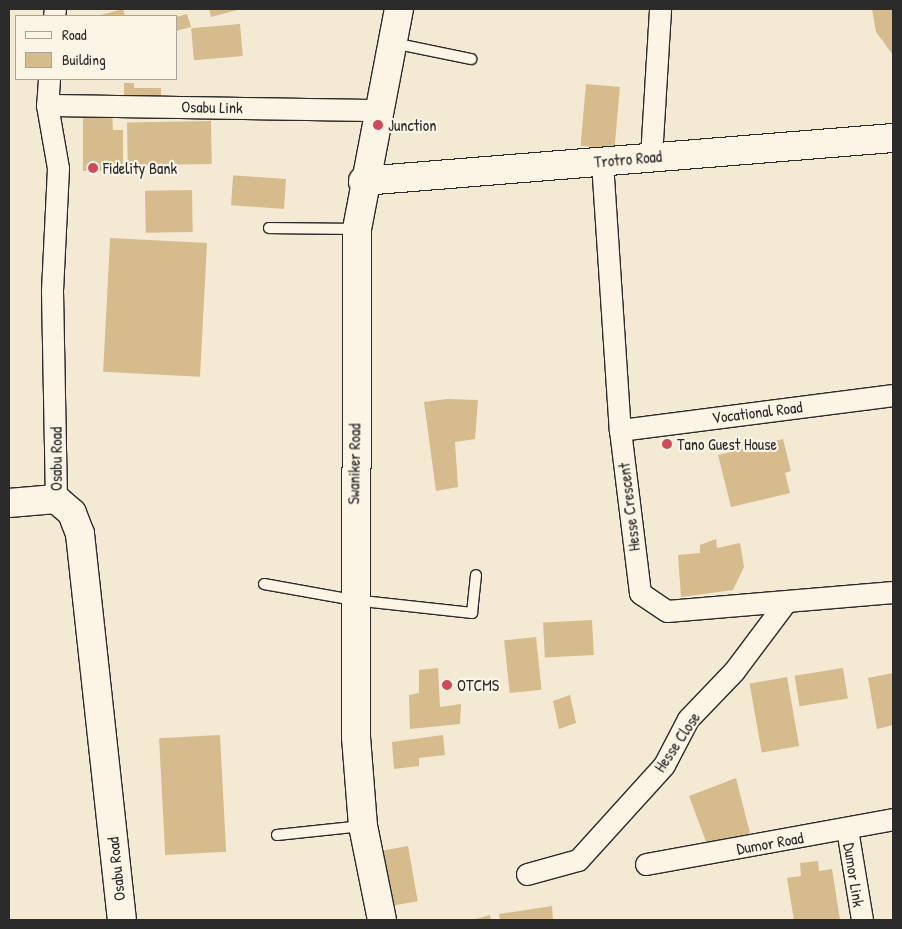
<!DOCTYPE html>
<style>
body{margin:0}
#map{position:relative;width:902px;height:929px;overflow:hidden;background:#f4e9d3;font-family:"Patrick Hand",sans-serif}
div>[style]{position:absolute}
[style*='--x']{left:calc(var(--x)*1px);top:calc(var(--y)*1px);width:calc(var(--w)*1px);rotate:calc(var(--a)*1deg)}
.building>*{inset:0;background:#d6bb8c;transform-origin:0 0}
.roads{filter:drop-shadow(1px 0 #2b2b2b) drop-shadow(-1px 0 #2b2b2b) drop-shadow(0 1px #2b2b2b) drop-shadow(0 -1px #2b2b2b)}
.lane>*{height:10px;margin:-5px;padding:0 5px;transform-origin:5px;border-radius:5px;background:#fcf5e5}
.street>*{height:21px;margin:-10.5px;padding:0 10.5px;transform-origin:10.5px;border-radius:10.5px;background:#fcf5e5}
.secondary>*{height:28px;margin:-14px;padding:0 14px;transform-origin:14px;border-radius:14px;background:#fcf5e5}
.dots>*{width:14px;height:14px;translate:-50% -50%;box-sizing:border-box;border:2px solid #fcf5e5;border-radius:50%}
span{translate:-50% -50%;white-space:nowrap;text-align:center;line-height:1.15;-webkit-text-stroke:4.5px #fcf5e5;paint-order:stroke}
.street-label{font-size:16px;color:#2b2b2b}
.poi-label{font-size:16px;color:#2b2b2b}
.left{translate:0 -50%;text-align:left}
.frame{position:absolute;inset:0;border:10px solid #2b2b2b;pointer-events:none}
.legend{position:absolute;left:15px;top:15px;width:162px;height:65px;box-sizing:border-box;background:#fcf5e5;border:1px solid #a8a49b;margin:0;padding:6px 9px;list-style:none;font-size:15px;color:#2b2b2b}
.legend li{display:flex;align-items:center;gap:10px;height:25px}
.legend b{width:25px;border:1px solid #a8a49b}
</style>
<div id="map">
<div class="building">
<i style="clip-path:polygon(123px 9px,125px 16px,97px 16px)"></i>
<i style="clip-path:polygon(209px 9px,241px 9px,211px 17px)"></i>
<i style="clip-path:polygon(872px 9px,893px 9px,893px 55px,876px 32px)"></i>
<i style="clip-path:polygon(187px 14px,191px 27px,176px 31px,176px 17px)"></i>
<i style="left:240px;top:24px;width:32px;height:49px;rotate:85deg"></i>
<i style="clip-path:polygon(124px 83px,134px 83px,134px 88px,161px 88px,161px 96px,124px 96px)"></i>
<i style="left:586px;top:84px;width:34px;height:62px;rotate:5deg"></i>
<i style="clip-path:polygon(83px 110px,112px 110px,113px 130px,123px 130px,123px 171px,83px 171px)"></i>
<i style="left:211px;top:121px;width:43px;height:84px;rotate:89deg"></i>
<i style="left:286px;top:179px;width:30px;height:53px;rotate:94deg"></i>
<i style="left:192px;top:190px;width:42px;height:47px;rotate:89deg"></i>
<i style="left:207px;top:243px;width:134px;height:97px;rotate:93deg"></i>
<i style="clip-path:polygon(447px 399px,478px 400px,475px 439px,455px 442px,458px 487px,436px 491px,424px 402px)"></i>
<i style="clip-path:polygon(783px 439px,791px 471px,785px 473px,790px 493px,731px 507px,718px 455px)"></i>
<i style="clip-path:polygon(716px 539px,717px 548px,740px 543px,744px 567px,733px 590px,681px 597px,678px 555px,700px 553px,700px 545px)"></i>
<i style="left:592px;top:620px;width:35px;height:49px;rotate:87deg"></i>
<i style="left:536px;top:637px;width:53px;height:32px;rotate:84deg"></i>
<i style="clip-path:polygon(438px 668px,440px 707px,461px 704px,460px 724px,410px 729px,409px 695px,419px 693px,419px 670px)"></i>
<i style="left:843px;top:668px;width:31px;height:49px;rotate:81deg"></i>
<i style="clip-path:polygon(893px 673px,893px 725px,877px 729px,868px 678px)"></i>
<i style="left:787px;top:677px;width:70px;height:38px;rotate:80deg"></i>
<i style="clip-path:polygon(570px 695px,576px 723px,559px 729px,553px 701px)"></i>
<i style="left:220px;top:735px;width:117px;height:61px;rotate:87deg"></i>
<i style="clip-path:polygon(443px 735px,445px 755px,419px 758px,419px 766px,394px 769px,392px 742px)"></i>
<i style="clip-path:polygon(736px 778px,750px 833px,708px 847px,689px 796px)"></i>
<i style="left:408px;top:846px;width:56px;height:31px;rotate:80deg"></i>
<i style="clip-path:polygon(818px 861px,819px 871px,832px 869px,840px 920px,794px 920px,787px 878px,801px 876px,800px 863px)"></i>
<i style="clip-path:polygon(552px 906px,553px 920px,500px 920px,499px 914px)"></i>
<i style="clip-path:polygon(490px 915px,491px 920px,472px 920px)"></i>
</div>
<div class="roads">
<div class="lane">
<i style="--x:393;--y:43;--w:80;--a:11.6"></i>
<i style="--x:269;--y:228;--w:86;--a:0.7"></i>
<i style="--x:264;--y:584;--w:90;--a:10.2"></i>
<i style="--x:353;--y:600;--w:120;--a:6.2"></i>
<i style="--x:472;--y:613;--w:38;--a:-84"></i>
<i style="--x:277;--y:835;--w:86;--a:-6"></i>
</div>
<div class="street">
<i style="--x:54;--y:16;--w:7;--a:-82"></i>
<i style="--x:49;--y:79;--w:26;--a:94"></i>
<i style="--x:47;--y:105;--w:64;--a:80.1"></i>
<i style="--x:58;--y:168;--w:123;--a:92.8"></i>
<i style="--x:52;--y:291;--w:208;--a:88.9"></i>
<i style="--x:47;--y:105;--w:329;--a:0.9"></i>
<i style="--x:651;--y:157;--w:148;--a:-86.5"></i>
<i style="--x:602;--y:162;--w:269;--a:86.2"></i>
<i style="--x:620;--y:430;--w:164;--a:83"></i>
<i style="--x:640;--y:593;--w:32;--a:34"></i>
<i style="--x:667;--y:611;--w:227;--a:-4.8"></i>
<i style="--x:620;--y:430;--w:275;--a:-7.3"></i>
<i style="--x:847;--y:829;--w:92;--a:80.6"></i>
<i style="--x:646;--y:864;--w:251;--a:-10.3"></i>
<i style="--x:527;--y:874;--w:53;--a:-15.4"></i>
<i style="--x:578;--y:860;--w:128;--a:-47.8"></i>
<i style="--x:664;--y:765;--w:52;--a:-62.4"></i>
<i style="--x:688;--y:719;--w:66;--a:-46.2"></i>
<i style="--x:734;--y:671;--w:85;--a:-53.1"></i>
</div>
<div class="secondary">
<i style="--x:363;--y:181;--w:532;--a:-4.64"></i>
<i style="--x:9;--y:503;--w:47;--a:-4.9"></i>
<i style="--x:56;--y:499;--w:21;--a:41"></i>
<i style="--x:72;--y:513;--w:22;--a:69"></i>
<i style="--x:80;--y:534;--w:388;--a:83.8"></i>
<i style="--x:382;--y:920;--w:96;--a:-101.4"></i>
<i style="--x:363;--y:826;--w:89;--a:-94.5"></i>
<i style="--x:356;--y:737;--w:508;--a:-89.89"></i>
<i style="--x:357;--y:229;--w:224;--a:-79.2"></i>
</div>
</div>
<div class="dots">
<i style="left:378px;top:125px;background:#d1495b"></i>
<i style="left:93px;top:168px;background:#d1495b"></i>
<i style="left:667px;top:444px;background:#d1495b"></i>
<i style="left:447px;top:685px;background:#d1495b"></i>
</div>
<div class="street-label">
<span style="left:212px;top:107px;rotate:1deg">Osabu Link</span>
<span style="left:628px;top:159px;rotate:-5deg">Trotro Road</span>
<span style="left:757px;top:412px;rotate:-7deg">Vocational Road</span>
<span style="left:56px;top:459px;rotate:-90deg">Osabu Road</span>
<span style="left:354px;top:464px;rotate:-89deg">Swaniker Road</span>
<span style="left:629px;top:507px;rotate:-97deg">Hesse Crescent</span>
<span style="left:677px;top:742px;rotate:-56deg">Hesse Close</span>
<span style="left:770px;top:843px;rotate:-10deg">Dumor Road</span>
<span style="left:116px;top:869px;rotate:-96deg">Osabu Road</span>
<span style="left:854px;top:875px;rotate:81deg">Dumor Link</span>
</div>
<div class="poi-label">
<span class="left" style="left:388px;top:125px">Junction</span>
<span class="left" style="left:103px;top:168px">Fidelity Bank</span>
<span class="left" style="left:677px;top:444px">Tano Guest House</span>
<span class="left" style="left:457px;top:685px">OTCMS</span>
</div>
<div class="frame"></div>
<ul class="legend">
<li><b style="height:6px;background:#fcf5e5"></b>Road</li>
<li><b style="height:14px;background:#d6bb8c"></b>Building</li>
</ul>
</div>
